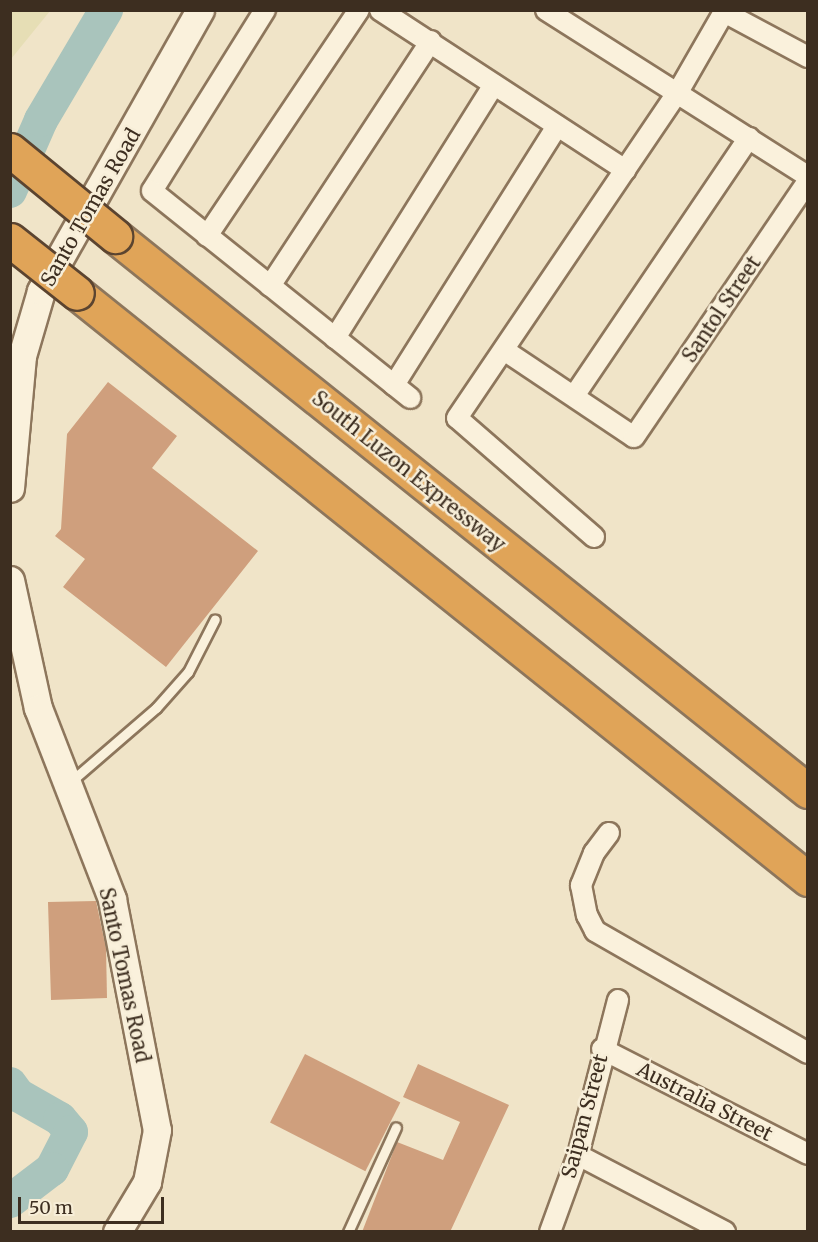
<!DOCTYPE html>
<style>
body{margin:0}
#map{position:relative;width:818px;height:1242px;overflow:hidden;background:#f0e4c8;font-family:Merriweather,serif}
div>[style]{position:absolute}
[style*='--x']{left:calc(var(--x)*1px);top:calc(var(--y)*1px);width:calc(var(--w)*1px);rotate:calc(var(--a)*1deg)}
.farmland>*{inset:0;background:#e6deb5}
.river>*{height:34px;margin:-17px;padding:0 17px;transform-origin:17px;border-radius:17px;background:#a9c4bc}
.building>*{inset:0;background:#cf9f7d;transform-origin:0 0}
.roads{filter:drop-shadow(2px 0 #8d765c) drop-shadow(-2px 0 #8d765c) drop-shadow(0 2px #8d765c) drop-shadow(0 -2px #8d765c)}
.lane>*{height:9px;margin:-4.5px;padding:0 4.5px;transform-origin:4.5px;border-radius:4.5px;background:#faf1dc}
.street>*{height:20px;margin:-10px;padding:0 10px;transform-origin:10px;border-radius:10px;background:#faf1dc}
.secondary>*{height:27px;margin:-13.5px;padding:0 13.5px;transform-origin:13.5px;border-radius:13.5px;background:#faf1dc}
.highway>*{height:33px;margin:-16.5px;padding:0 16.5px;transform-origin:16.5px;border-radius:16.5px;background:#e0a458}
.bridges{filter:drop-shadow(2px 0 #5b4430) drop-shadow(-2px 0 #5b4430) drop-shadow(0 2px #5b4430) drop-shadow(0 -2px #5b4430)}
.highway-bridge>*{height:33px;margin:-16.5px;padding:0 16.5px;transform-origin:16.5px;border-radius:16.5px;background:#e0a458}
span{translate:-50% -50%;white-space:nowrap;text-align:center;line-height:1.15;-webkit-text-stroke:5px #f7eed8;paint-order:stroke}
.street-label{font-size:20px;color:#3d2e20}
.frame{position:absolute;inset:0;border:12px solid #3d2e20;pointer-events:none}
.scale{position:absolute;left:18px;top:1197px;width:146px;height:27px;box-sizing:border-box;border:3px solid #3d2e20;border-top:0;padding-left:8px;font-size:18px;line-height:21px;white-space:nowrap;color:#3d2e20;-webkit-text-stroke:4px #f7eed8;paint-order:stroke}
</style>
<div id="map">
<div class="farmland">
<i style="clip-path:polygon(11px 10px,50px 11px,11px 59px,10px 11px)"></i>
</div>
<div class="river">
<i style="--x:10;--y:191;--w:77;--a:-66.4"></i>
<i style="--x:41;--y:120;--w:128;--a:-59.4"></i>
<i style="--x:10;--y:1084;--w:14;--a:54"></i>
<i style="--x:18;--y:1095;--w:48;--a:29.7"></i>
<i style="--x:60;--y:1119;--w:17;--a:50"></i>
<i style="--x:71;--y:1132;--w:42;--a:117.2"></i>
<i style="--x:52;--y:1169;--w:53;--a:142.7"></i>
</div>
<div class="building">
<i style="clip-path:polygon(108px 382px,177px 436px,152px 468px,258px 551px,166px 667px,63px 587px,85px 559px,55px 536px,61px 529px,67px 434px)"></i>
<i style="clip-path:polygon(96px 901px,106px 948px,107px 998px,51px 1000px,48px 902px)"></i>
<i style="left:305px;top:1054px;width:107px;height:77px;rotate:27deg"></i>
<i style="clip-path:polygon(418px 1064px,509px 1105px,450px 1232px,362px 1232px,397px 1142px,443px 1160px,460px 1122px,403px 1097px)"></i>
</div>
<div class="roads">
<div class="lane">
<i style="--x:69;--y:783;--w:115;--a:-40.8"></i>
<i style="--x:156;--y:708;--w:48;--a:-48.4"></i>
<i style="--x:188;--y:672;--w:59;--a:-63"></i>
<i style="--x:348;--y:1232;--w:115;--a:-65.4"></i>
</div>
<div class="street">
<i style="--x:265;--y:10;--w:213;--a:122"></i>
<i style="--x:152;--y:191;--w:331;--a:38.7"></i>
<i style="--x:380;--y:10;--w:293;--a:33.1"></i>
<i style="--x:546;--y:10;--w:310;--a:32.4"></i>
<i style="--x:207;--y:236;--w:272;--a:-56.1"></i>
<i style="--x:270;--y:286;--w:293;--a:-56.7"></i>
<i style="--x:335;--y:338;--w:299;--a:-57.9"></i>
<i style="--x:504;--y:350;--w:156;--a:33.8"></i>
<i style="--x:634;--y:437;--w:310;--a:-55.8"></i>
<i style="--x:394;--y:385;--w:306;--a:-57.8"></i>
<i style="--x:574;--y:396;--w:312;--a:-55.9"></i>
<i style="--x:594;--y:537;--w:181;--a:-139"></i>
<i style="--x:457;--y:418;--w:394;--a:-55.9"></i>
<i style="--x:678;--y:92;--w:92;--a:-60.1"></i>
<i style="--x:724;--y:12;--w:95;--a:28.2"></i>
<i style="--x:609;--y:833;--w:25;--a:127"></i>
<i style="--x:594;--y:853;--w:35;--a:112"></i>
<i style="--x:581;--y:885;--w:31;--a:79"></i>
<i style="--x:587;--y:915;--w:18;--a:63"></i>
<i style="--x:595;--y:931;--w:245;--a:29.8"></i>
<i style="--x:602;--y:1049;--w:231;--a:27"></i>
<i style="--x:578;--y:1155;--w:166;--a:27.6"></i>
<i style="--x:550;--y:1232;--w:82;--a:-70"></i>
<i style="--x:578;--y:1155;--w:160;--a:-75.5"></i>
</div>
<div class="secondary">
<i style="--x:10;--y:488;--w:133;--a:-84.8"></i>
<i style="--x:22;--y:356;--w:68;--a:-73.7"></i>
<i style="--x:41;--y:291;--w:323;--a:-60.5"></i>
<i style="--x:10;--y:580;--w:131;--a:77.7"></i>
<i style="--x:38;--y:708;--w:205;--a:68.8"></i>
<i style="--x:112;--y:899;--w:235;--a:79"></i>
<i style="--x:157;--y:1130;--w:53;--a:100.9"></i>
<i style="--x:147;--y:1182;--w:58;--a:121"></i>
</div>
<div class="highway">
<i style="--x:115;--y:236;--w:888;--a:38.69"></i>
<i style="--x:77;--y:293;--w:937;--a:38.72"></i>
</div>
</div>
<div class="bridges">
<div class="highway-bridge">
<i style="--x:10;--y:150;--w:136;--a:39.3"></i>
<i style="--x:10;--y:240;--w:85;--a:38.3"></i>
</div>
</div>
<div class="street-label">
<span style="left:90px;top:207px;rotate:-60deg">Santo Tomas Road</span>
<span style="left:721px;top:309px;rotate:-56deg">Santol Street</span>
<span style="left:409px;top:471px;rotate:39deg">South Luzon Expressway</span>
<span style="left:125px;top:975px;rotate:78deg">Santo Tomas Road</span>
<span style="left:705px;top:1101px;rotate:27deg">Australia Street</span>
<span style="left:584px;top:1116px;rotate:-75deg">Saipan Street</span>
</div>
<div class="frame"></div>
<div class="scale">50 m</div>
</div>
